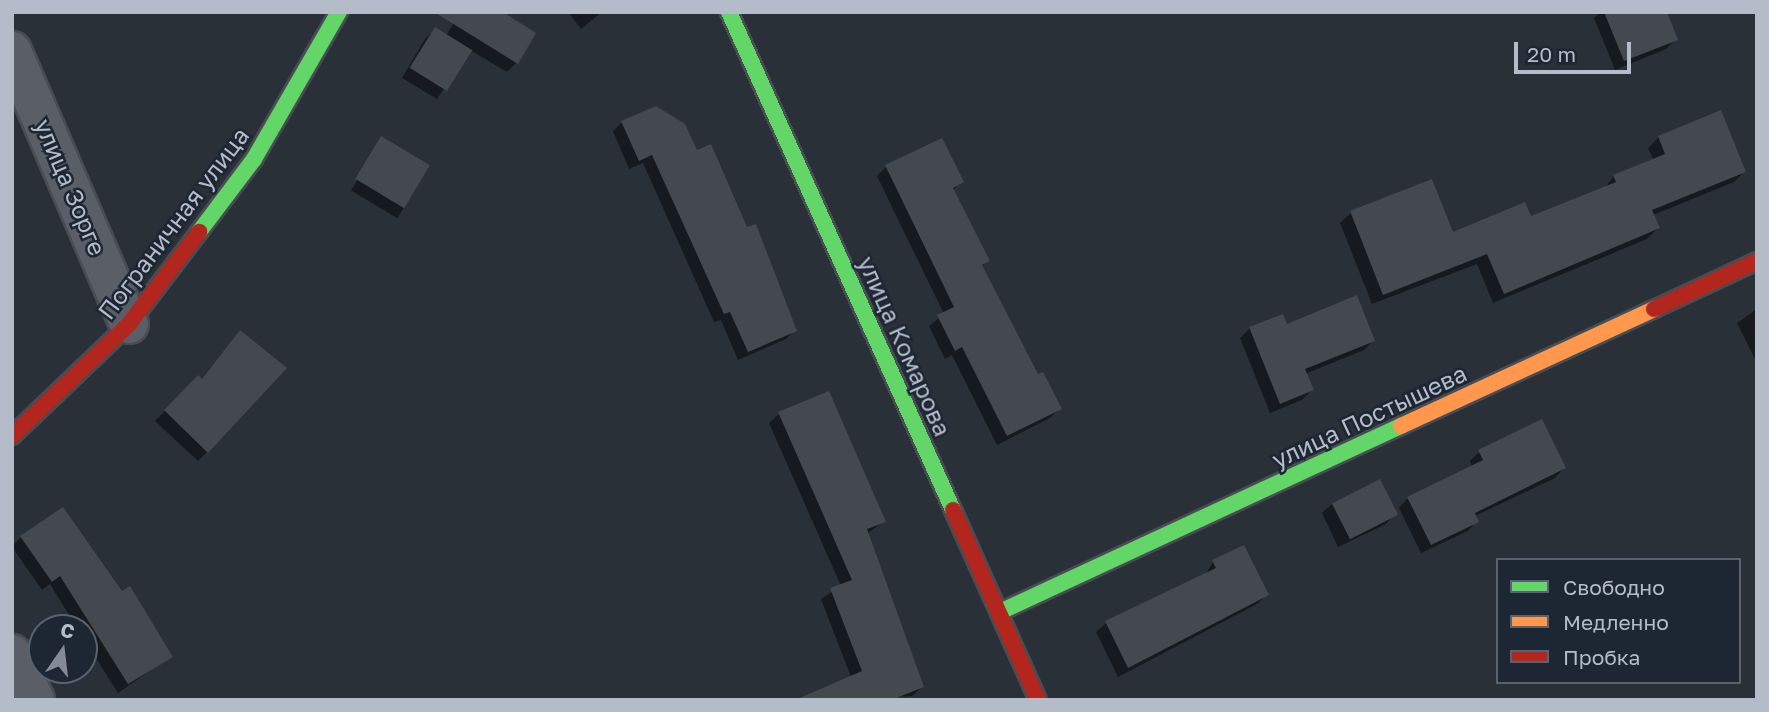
<!DOCTYPE html>
<meta charset="utf-8">
<style>
body{margin:0}
#map{position:relative;width:1769px;height:712px;overflow:hidden;background:#2a3038;font-family:"Golos Text",sans-serif}
div>[style]{position:absolute}
[style*='--x']{left:calc(var(--x)*1px);top:calc(var(--y)*1px);width:calc(var(--w)*1px);rotate:calc(var(--a)*1deg)}
.shadow>*{inset:0;background:#0007;transform-origin:0 0}
.building>*{inset:0;background:#444950;transform-origin:0 0}
.roads{filter:drop-shadow(2px 0 #484c53) drop-shadow(-2px 0 #484c53) drop-shadow(0 2px #484c53) drop-shadow(0 -2px #484c53)}
.street>*{height:38px;margin:-19px;padding:0 19px;transform-origin:19px;border-radius:19px;background:#5a5e66}
.fast>*{height:16px;margin:-8px;padding:0 8px;transform-origin:8px;border-radius:8px;background:#63d668}
.slow>*{height:16px;margin:-8px;padding:0 8px;transform-origin:8px;border-radius:8px;background:#ff974d}
.jam>*{height:16px;margin:-8px;padding:0 8px;transform-origin:8px;border-radius:8px;background:#b3261e}
span{translate:-50% -50%;white-space:nowrap;text-align:center;line-height:1.15;-webkit-text-stroke:5px #1d2633;paint-order:stroke}
.street-label{font-size:24px;color:#b4bcc9}
.frame{position:absolute;inset:0;border:14px solid #b4bcc9;pointer-events:none}
.legend{position:absolute;left:1496px;top:558px;width:245px;height:126px;box-sizing:border-box;background:#1d2633;border:2px solid #59626f;margin:0;padding:9px 12px;list-style:none;font-size:21px;color:#b4bcc9}
.legend li{display:flex;align-items:center;gap:14px;height:35px}
.legend b{width:35px;border:2px solid #59626f}
.north{position:absolute;left:28px;top:614px;width:70px;height:70px;box-sizing:border-box;background:#1d2633;border:2px solid #59626f;border-radius:50%;rotate:14deg;font-size:19px;font-weight:700;line-height:28px;text-align:center;color:#b4bcc9}
.north::after{content:'';display:block;margin:auto;width:24px;height:32px;background:#848b96;clip-path:polygon(50% 0,100% 100%,50% 72%,0 100%)}
.scale{position:absolute;left:1514px;top:42px;width:117px;height:32px;box-sizing:border-box;border:4px solid #b4bcc9;border-top:0;padding-left:9px;font-size:21px;line-height:24px;white-space:nowrap;color:#b4bcc9;-webkit-text-stroke:5px #1d2633;paint-order:stroke}
</style>
<div id="map">
<div class="shadow">
<i style="clip-path:polygon(460px 12px,516px 63px,507px 72px,470px 50px,437px 99px,402px 78px,425px 39px,435px 30px,446px 36px)"></i>
<i style="clip-path:polygon(568px 12px,602px 12px,581px 29px)"></i>
<i style="clip-path:polygon(1600px 12px,1665px 12px,1676px 39px,1666px 49px,1615px 70px,1594px 18px)"></i>
<i style="clip-path:polygon(622px 122px,747px 230px,795px 330px,786px 339px,738px 360px,721px 320px,714px 322px,643px 163px,629px 169px,613px 131px)"></i>
<i style="clip-path:polygon(1659px 137px,1744px 172px,1734px 182px,1653px 215px,1658px 228px,1647px 239px,1493px 303px,1477px 264px,1372px 304px,1340px 223px,1351px 213px,1452px 234px,1530px 218px,1604px 189px,1614px 176px,1653px 159px,1648px 148px)"></i>
<i style="left:382px;top:139px;width:54px;height:60px;rotate:31deg"></i>
<i style="clip-path:polygon(886px 167px,962px 181px,952px 191px,988px 261px,981px 267px,1037px 377px,1060px 408px,1050px 418px,997px 445px,952px 355px,945px 359px,929px 326px,944px 314px,877px 176px)"></i>
<i style="clip-path:polygon(1757px 309px,1757px 358px,1755px 359px,1737px 323px)"></i>
<i style="clip-path:polygon(1282px 316px,1286px 326px,1373px 341px,1364px 350px,1305px 374px,1312px 390px,1302px 400px,1270px 413px,1240px 338px,1250px 328px)"></i>
<i style="clip-path:polygon(240px 332px,207px 452px,198px 461px,155px 421px,198px 377px,201px 380px)"></i>
<i style="clip-path:polygon(779px 414px,884px 521px,867px 534px,922px 687px,912px 696px,830px 700px,851px 677px,821px 599px,841px 586px,769px 423px)"></i>
<i style="clip-path:polygon(1479px 452px,1564px 468px,1555px 478px,1475px 516px,1477px 521px,1468px 531px,1421px 553px,1399px 508px,1408px 498px,1472px 467px,1470px 461px)"></i>
<i style="clip-path:polygon(1332px 504px,1395px 514px,1386px 524px,1338px 547px,1322px 513px)"></i>
<i style="clip-path:polygon(21px 537px,121px 594px,171px 656px,118px 693px,84px 639px,84px 628px,77px 628px,50px 584px,42px 590px,12px 547px)"></i>
<i style="clip-path:polygon(1213px 562px,1267px 594px,1257px 604px,1118px 677px,1096px 632px,1106px 623px,1205px 575px)"></i>
</div>
<div class="building">
<i style="clip-path:polygon(434px 12px,503px 12px,536px 33px,518px 64px)"></i>
<i style="clip-path:polygon(1604px 12px,1667px 12px,1678px 40px,1624px 61px)"></i>
<i style="left:435px;top:27px;width:44px;height:48px;rotate:32deg"></i>
<i style="clip-path:polygon(656px 106px,685px 124px,697px 150px,711px 144px,747px 227px,756px 224px,797px 331px,748px 352px,730px 312px,724px 314px,652px 155px,639px 161px,621px 121px)"></i>
<i style="clip-path:polygon(1721px 110px,1746px 172px,1652px 210px,1660px 228px,1504px 294px,1487px 254px,1383px 295px,1350px 211px,1432px 179px,1453px 232px,1525px 202px,1531px 216px,1616px 182px,1613px 175px,1665px 154px,1658px 136px)"></i>
<i style="left:381px;top:136px;width:57px;height:50px;rotate:31deg"></i>
<i style="clip-path:polygon(942px 138px,964px 182px,953px 188px,990px 261px,982px 265px,1038px 374px,1043px 372px,1062px 409px,1007px 436px,962px 347px,955px 351px,937px 315px,954px 307px,885px 165px)"></i>
<i style="clip-path:polygon(1357px 295px,1375px 341px,1305px 369px,1314px 390px,1280px 404px,1249px 327px,1283px 314px,1287px 324px)"></i>
<i style="clip-path:polygon(240px 330px,287px 368px,208px 453px,164px 410px,198px 375px,202px 379px)"></i>
<i style="clip-path:polygon(829px 391px,886px 522px,867px 529px,924px 687px,891px 700px,795px 700px,862px 671px,830px 588px,852px 580px,778px 412px)"></i>
<i style="clip-path:polygon(1542px 419px,1566px 468px,1475px 513px,1479px 522px,1431px 545px,1407px 497px,1483px 460px,1478px 450px)"></i>
<i style="left:1380px;top:479px;width:40px;height:54px;rotate:63deg"></i>
<i style="clip-path:polygon(63px 507px,122px 591px,130px 586px,173px 657px,128px 684px,60px 576px,52px 582px,20px 536px)"></i>
<i style="clip-path:polygon(1244px 545px,1269px 595px,1128px 668px,1105px 621px,1216px 568px,1212px 560px)"></i>
</div>
<div class="roads">
<div class="street">
<i style="--x:12;--y:51;--w:297;--a:66.8"></i>
<i style="--x:12;--y:654;--w:51;--a:63.4"></i>
</div>
<div class="fast">
<i style="--x:729;--y:12;--w:546;--a:65.78"></i>
<i style="--x:199;--y:232;--w:91;--a:-53"></i>
<i style="--x:254;--y:159;--w:170;--a:-60"></i>
<i style="--x:1000;--y:612;--w:442;--a:-24.9"></i>
</div>
<div class="slow">
<i style="--x:1401;--y:426;--w:279;--a:-24.8"></i>
</div>
<div class="jam">
<i style="--x:1654;--y:309;--w:114;--a:-25"></i>
<i style="--x:12;--y:436;--w:162;--a:-43.7"></i>
<i style="--x:129;--y:324;--w:116;--a:-52.7"></i>
<i style="--x:953;--y:510;--w:208;--a:65.9"></i>
</div>
</div>
<div class="street-label">
<span style="left:71px;top:187px;rotate:67deg">улица Зорге</span>
<span style="left:173px;top:223px;rotate:-53deg">Пограничная улица</span>
<span style="left:905px;top:346px;rotate:66deg">улица Комарова</span>
<span style="left:1369px;top:416px;rotate:-25deg">улица Постышева</span>
</div>
<div class="frame"></div>
<ul class="legend">
<li><b style="height:9px;background:#63d668"></b>Свободно</li>
<li><b style="height:9px;background:#ff974d"></b>Медленно</li>
<li><b style="height:9px;background:#b3261e"></b>Пробка</li>
</ul>
<div class="north">С</div>
<div class="scale">20 m</div>
</div>
